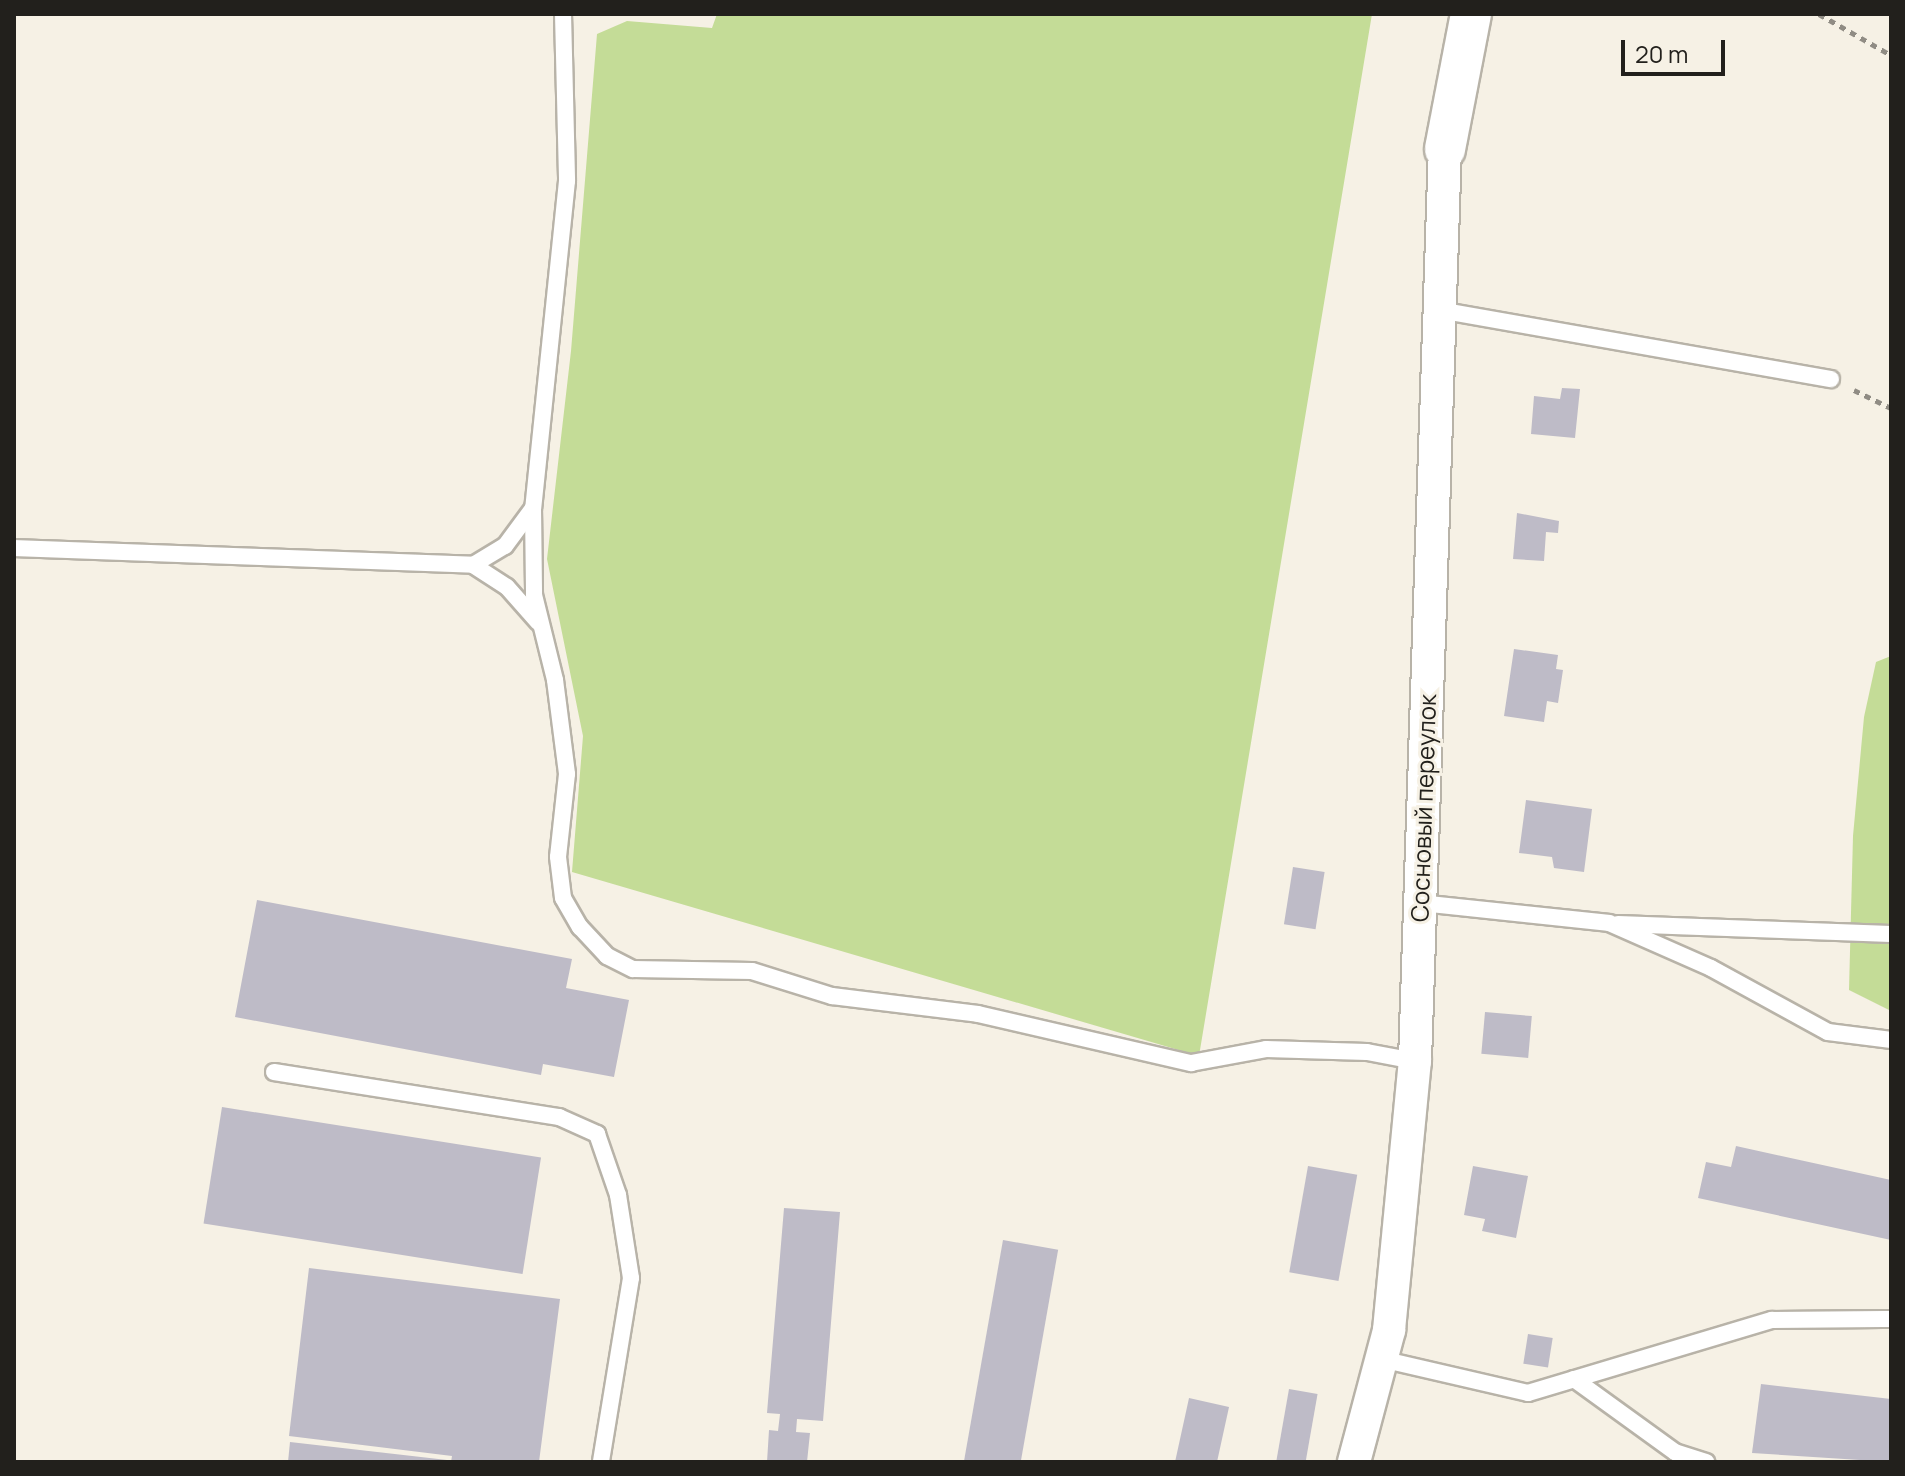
<!DOCTYPE html>
<meta charset="utf-8">
<style>
body{margin:0}
#map{position:relative;width:1905px;height:1476px;overflow:hidden;background:#f6f1e5;font-family:Manrope,sans-serif}
div>[style]{position:absolute}
[style*='--x']{left:calc(var(--x)*1px);top:calc(var(--y)*1px);width:calc(var(--w)*1px);rotate:calc(var(--a)*1deg)}
.green>*{inset:0;background:#c4dc97}
.building>*{inset:0;background:#bebbc7;transform-origin:0 0}
.path>*{height:5px;margin-top:-2.5px;transform-origin:0;background:repeating-linear-gradient(90deg,#908c84 0 6px,transparent 0 12px)}
.roads{filter:drop-shadow(2px 0 #b8b3a8) drop-shadow(-2px 0 #b8b3a8) drop-shadow(0 2px #b8b3a8) drop-shadow(0 -2px #b8b3a8)}
.service>*{height:16px;margin:-8px;padding:0 8px;transform-origin:8px;border-radius:8px;background:#fff}
.minor>*{height:32px;margin:-16px;padding:0 16px;transform-origin:16px;border-radius:16px;background:#fff}
.tertiary>*{height:40px;margin:-20px;padding:0 20px;transform-origin:20px;border-radius:20px;background:#fff}
span{translate:-50% -50%;white-space:nowrap;text-align:center;line-height:1.15;-webkit-text-stroke:6px #f6f1e5;paint-order:stroke}
.street-label{font-size:24px;color:#22201c}
.frame{position:absolute;inset:0;border:16px solid #22201c;pointer-events:none}
.scale{position:absolute;left:1621px;top:40px;width:104px;height:36px;box-sizing:border-box;border:4px solid #22201c;border-top:0;padding-left:10px;font-size:24px;line-height:28px;white-space:nowrap;color:#22201c;-webkit-text-stroke:6px #f6f1e5;paint-order:stroke}
</style>
<div id="map">
<div class="green">
<i style="clip-path:polygon(717px 14px,1372px 14px,1199px 1056px,572px 872px,583px 736px,547px 559px,571px 351px,597px 34px,627px 21px,712px 28px)"></i>
<i style="clip-path:polygon(1891px 656px,1891px 1011px,1849px 990px,1853px 836px,1864px 717px,1876px 662px)"></i>
</div>
<div class="building">
<i style="clip-path:polygon(1562px 388px,1580px 389px,1575px 438px,1531px 434px,1534px 396px,1560px 399px)"></i>
<i style="clip-path:polygon(1517px 513px,1559px 521px,1558px 533px,1546px 532px,1544px 561px,1513px 559px)"></i>
<i style="clip-path:polygon(1514px 649px,1558px 655px,1556px 669px,1563px 670px,1558px 703px,1547px 701px,1544px 722px,1504px 716px)"></i>
<i style="clip-path:polygon(1526px 800px,1592px 809px,1584px 872px,1554px 868px,1552px 857px,1519px 853px)"></i>
<i style="left:1293px;top:867px;width:32px;height:58px;rotate:9deg"></i>
<i style="clip-path:polygon(257px 900px,572px 959px,566px 988px,629px 1000px,614px 1077px,543px 1064px,541px 1075px,235px 1017px)"></i>
<i style="left:1485px;top:1012px;width:47px;height:42px;rotate:5deg"></i>
<i style="left:222px;top:1107px;width:323px;height:118px;rotate:9deg"></i>
<i style="clip-path:polygon(1736px 1146px,1891px 1180px,1891px 1240px,1698px 1198px,1706px 1162px,1731px 1167px)"></i>
<i style="left:1308px;top:1166px;width:50px;height:108px;rotate:10deg"></i>
<i style="clip-path:polygon(1473px 1166px,1528px 1176px,1516px 1238px,1482px 1231px,1485px 1219px,1464px 1215px)"></i>
<i style="clip-path:polygon(784px 1208px,840px 1212px,823px 1421px,797px 1419px,796px 1432px,810px 1433px,807px 1462px,767px 1462px,769px 1430px,778px 1431px,780px 1414px,767px 1413px)"></i>
<i style="left:1003px;top:1240px;width:56px;height:225px;rotate:10deg"></i>
<i style="clip-path:polygon(309px 1268px,560px 1299px,539px 1462px,451px 1462px,452px 1456px,289px 1436px)"></i>
<i style="left:1528px;top:1334px;width:25px;height:30px;rotate:9deg"></i>
<i style="clip-path:polygon(1761px 1384px,1891px 1399px,1891px 1462px,1752px 1453px)"></i>
<i style="left:1289px;top:1389px;width:29px;height:74px;rotate:10deg"></i>
<i style="clip-path:polygon(1189px 1398px,1229px 1407px,1217px 1462px,1175px 1462px)"></i>
<i style="clip-path:polygon(290px 1442px,447px 1460px,447px 1462px,288px 1462px)"></i>
</div>
<div class="path">
<i style="--x:1819;--y:14;--w:83;--a:29.7"></i>
<i style="--x:1854;--y:390;--w:41;--a:25.9"></i>
</div>
<div class="roads">
<div class="service">
<i style="--x:563;--y:14;--w:167;--a:88.6"></i>
<i style="--x:567;--y:181;--w:329;--a:95.9"></i>
<i style="--x:533;--y:508;--w:87;--a:89.3"></i>
<i style="--x:534;--y:595;--w:88;--a:76.1"></i>
<i style="--x:555;--y:680;--w:95;--a:82.7"></i>
<i style="--x:567;--y:774;--w:83;--a:96.2"></i>
<i style="--x:558;--y:857;--w:41;--a:83"></i>
<i style="--x:563;--y:898;--w:34;--a:60"></i>
<i style="--x:580;--y:927;--w:40;--a:47"></i>
<i style="--x:607;--y:956;--w:29;--a:27"></i>
<i style="--x:633;--y:969;--w:119;--a:1"></i>
<i style="--x:752;--y:971;--w:84;--a:17.4"></i>
<i style="--x:832;--y:996;--w:147;--a:7"></i>
<i style="--x:978;--y:1014;--w:219;--a:13"></i>
<i style="--x:1191;--y:1063;--w:76;--a:-10.6"></i>
<i style="--x:1266;--y:1049;--w:101;--a:1.7"></i>
<i style="--x:1367;--y:1052;--w:49;--a:10.6"></i>
<i style="--x:1439;--y:310;--w:398;--a:10"></i>
<i style="--x:14;--y:548;--w:459;--a:2.1"></i>
<i style="--x:473;--y:565;--w:40;--a:32.9"></i>
<i style="--x:507;--y:587;--w:47;--a:48.5"></i>
<i style="--x:473;--y:565;--w:37;--a:-31"></i>
<i style="--x:505;--y:546;--w:47;--a:-53.6"></i>
<i style="--x:1420;--y:903;--w:190;--a:6"></i>
<i style="--x:1609;--y:923;--w:111;--a:23.8"></i>
<i style="--x:1711;--y:968;--w:133;--a:28.7"></i>
<i style="--x:1828;--y:1032;--w:64;--a:7.2"></i>
<i style="--x:1618;--y:924;--w:273;--a:2.1"></i>
<i style="--x:274;--y:1072;--w:289;--a:9"></i>
<i style="--x:559;--y:1117;--w:42;--a:24.1"></i>
<i style="--x:597;--y:1134;--w:65;--a:71"></i>
<i style="--x:618;--y:1195;--w:84;--a:81.1"></i>
<i style="--x:631;--y:1278;--w:186;--a:99.3"></i>
<i style="--x:1381;--y:1359;--w:151;--a:13"></i>
<i style="--x:1528;--y:1393;--w:255;--a:-16.7"></i>
<i style="--x:1772;--y:1320;--w:119;--a:-0.5"></i>
<i style="--x:1574;--y:1379;--w:125;--a:35.9"></i>
<i style="--x:1675;--y:1452;--w:33;--a:18"></i>
</div>
<div class="minor">
<i style="--x:1354;--y:1462;--w:137;--a:-75.1"></i>
<i style="--x:1389;--y:1330;--w:270;--a:-84.5"></i>
<i style="--x:1415;--y:1061;--w:912;--a:-88.12"></i>
</div>
<div class="tertiary">
<i style="--x:1445;--y:149;--w:137;--a:-79.1"></i>
</div>
</div>
<div class="street-label">
<span style="left:1423px;top:808px;rotate:-88deg">Сосновый переулок</span>
</div>
<div class="frame"></div>
<div class="scale">20 m</div>
</div>
